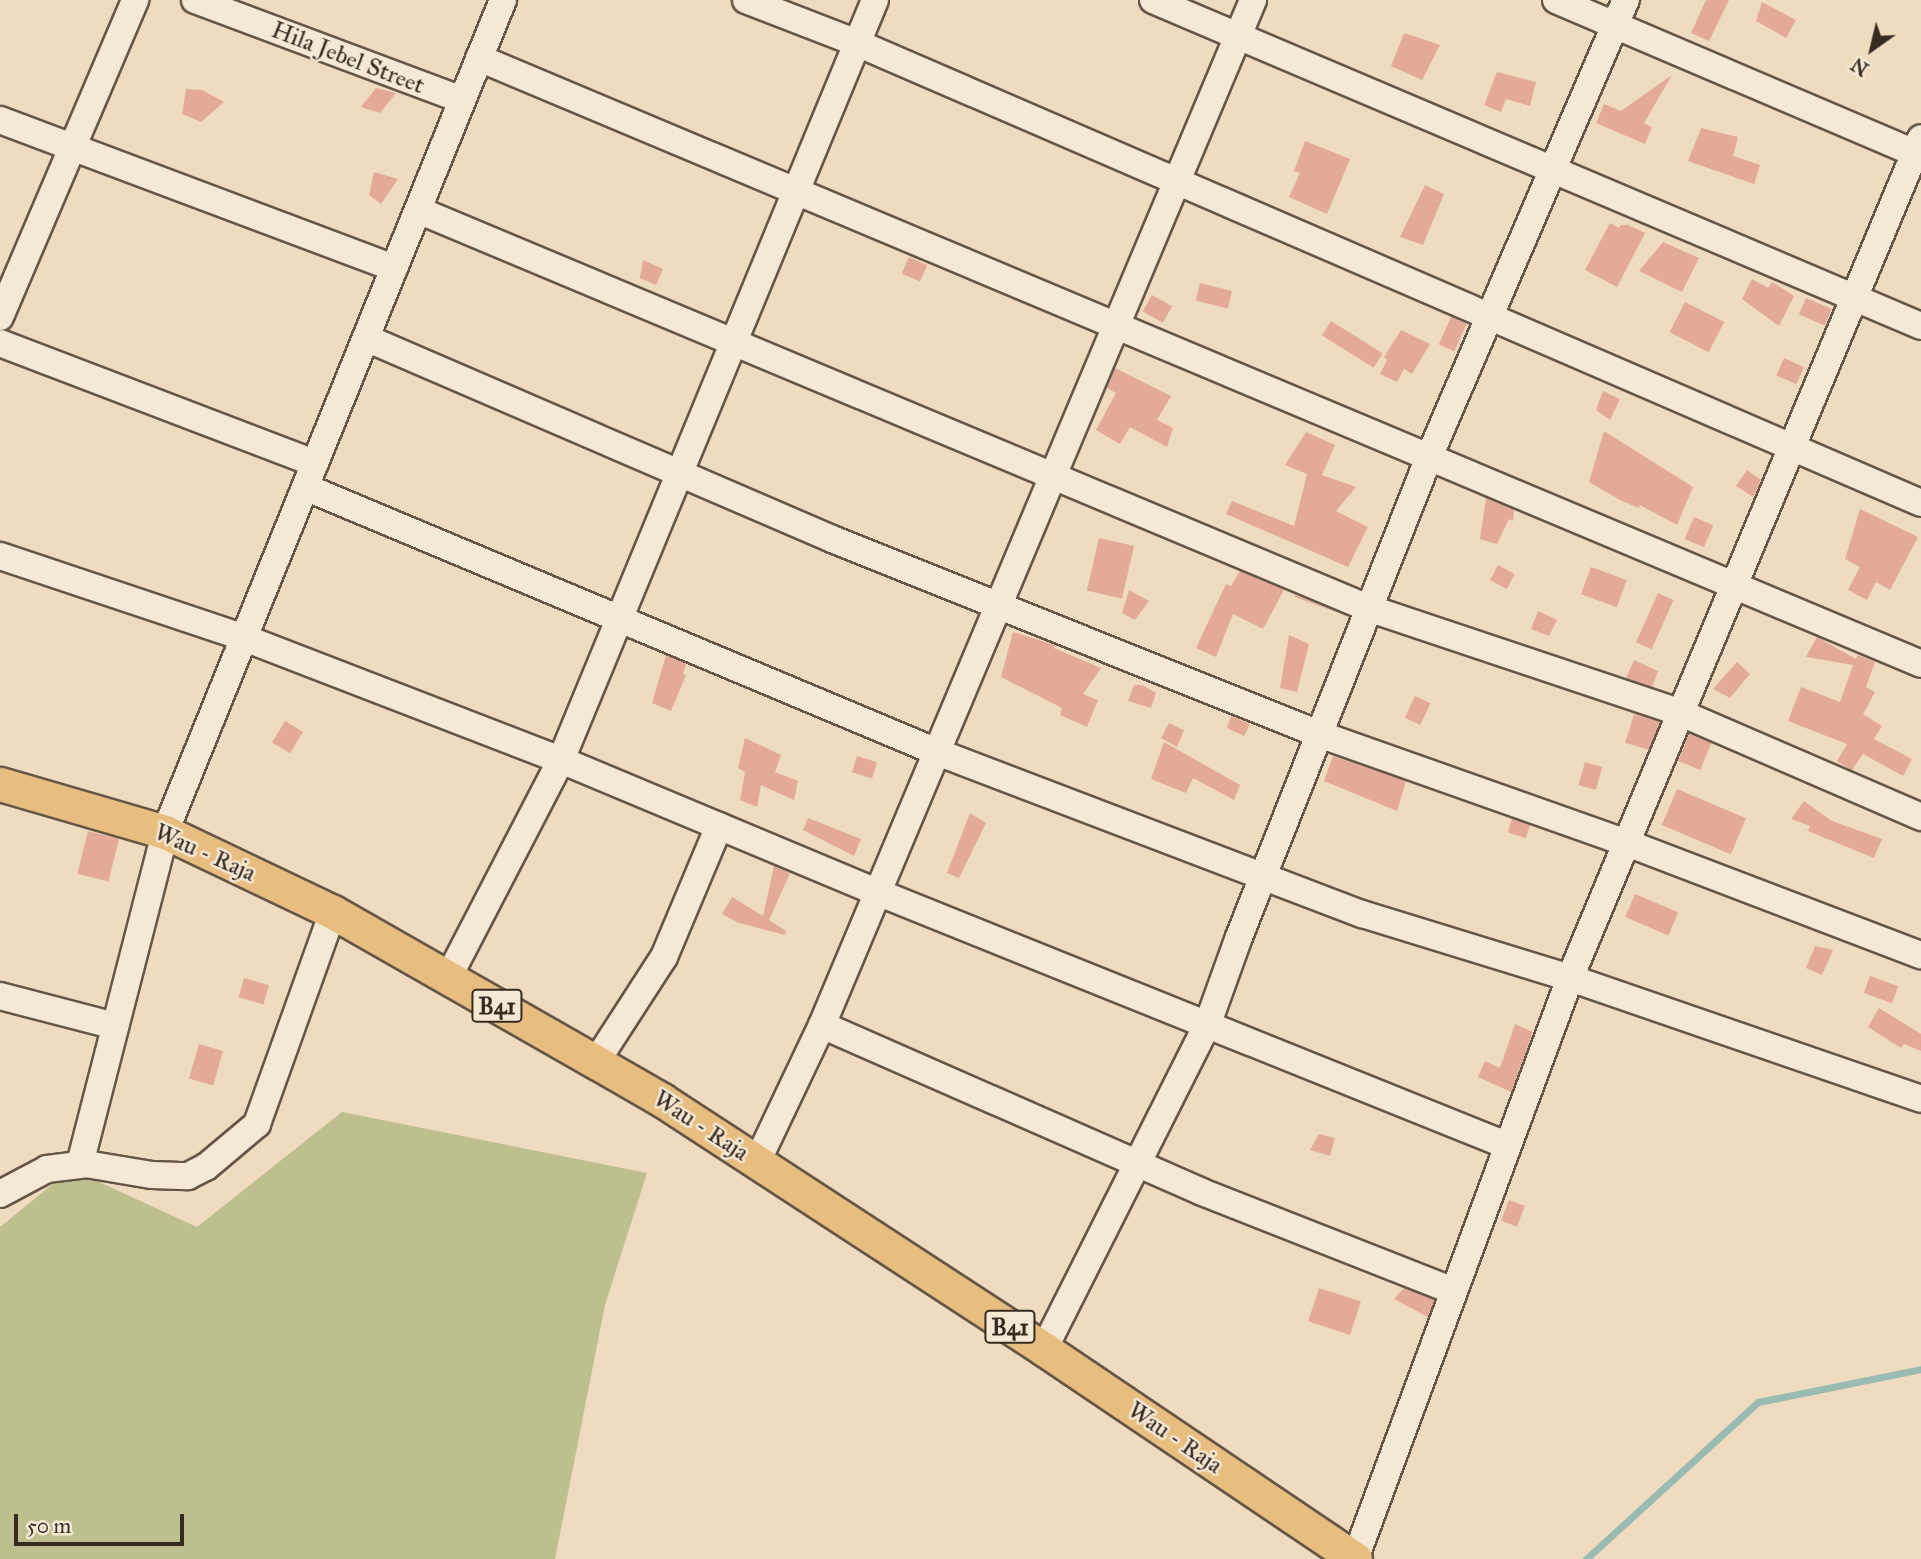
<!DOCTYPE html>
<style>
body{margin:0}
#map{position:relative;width:1921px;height:1559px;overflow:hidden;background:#efdbbf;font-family:"IM FELL Great Primer",serif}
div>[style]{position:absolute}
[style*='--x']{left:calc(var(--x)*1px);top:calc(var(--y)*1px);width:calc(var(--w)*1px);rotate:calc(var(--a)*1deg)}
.green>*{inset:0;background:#bdbf8f}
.stream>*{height:7px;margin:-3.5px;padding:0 3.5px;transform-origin:3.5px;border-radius:3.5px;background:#9abbb2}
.building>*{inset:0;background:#e3ab97;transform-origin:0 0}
.roads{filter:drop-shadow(2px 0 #655648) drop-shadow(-2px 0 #655648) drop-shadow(0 2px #655648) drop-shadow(0 -2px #655648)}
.minor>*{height:26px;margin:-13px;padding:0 13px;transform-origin:13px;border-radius:13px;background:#f5e8d5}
.major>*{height:33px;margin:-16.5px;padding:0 16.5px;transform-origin:16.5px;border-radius:16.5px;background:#e8be80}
span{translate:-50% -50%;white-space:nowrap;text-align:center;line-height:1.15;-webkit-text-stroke:5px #f5e8d5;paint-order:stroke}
.shield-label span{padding:2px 5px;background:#f5e8d5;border:2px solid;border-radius:5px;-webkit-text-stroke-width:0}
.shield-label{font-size:23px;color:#372a20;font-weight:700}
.street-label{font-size:24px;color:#372a20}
.north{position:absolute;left:1837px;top:14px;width:70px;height:70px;-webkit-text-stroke:5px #f5e8d5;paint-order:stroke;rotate:214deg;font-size:19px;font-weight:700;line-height:28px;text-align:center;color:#372a20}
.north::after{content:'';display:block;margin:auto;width:24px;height:32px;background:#372a20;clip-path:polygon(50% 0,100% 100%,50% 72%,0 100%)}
.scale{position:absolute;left:14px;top:1514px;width:170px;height:32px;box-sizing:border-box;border:4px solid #372a20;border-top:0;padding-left:9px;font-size:21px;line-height:24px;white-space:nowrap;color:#372a20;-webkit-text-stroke:5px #f5e8d5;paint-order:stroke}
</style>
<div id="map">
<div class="green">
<i style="clip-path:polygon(342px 1112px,647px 1173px,605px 1305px,555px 1559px,0 1559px,0 1227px,71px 1169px,197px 1227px)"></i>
</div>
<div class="stream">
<i style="--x:1586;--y:1559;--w:233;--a:-42.4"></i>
<i style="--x:1758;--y:1402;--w:166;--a:-11.4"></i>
</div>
<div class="building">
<i style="clip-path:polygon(1706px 0,1729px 0,1709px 41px,1691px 33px)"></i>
<i style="clip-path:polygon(1762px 2px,1796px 20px,1786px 38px,1756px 21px)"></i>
<i style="clip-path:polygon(1404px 33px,1440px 45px,1422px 80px,1391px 66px)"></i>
<i style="clip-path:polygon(1497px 72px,1536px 82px,1530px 106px,1506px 99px,1501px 112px,1484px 105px)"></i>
<i style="clip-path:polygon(1672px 75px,1644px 123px,1652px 127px,1645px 144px,1596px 123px,1604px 104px,1621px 111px)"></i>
<i style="clip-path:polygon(376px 88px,396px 93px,380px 113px,361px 107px)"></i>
<i style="clip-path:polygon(186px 89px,202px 90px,224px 102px,201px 122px,182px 114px)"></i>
<i style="clip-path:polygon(1701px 128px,1738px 137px,1733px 156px,1760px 165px,1754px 184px,1688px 161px)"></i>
<i style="clip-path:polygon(1305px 141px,1350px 159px,1327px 214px,1289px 197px,1300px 173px,1294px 171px)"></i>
<i style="clip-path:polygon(374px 172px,398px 179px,381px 204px,369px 195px)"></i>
<i style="clip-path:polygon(1425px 185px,1444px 194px,1423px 245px,1400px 237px)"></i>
<i style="clip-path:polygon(1610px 223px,1619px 228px,1621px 225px,1628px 225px,1645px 233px,1617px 287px,1585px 270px)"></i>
<i style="clip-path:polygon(1663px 242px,1699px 258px,1682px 292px,1639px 271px)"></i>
<i style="left:909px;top:257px;width:20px;height:18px;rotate:24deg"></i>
<i style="clip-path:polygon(643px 260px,663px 269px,656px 285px,640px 278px)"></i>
<i style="clip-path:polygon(1752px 279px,1768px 288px,1772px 282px,1794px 296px,1779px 326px,1742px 299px)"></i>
<i style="left:1200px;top:283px;width:33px;height:18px;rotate:14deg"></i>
<i style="left:1152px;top:295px;width:23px;height:19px;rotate:29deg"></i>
<i style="left:1806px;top:298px;width:28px;height:18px;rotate:23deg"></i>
<i style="left:1685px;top:302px;width:44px;height:34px;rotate:27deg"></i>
<i style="left:1451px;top:317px;width:17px;height:30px;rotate:24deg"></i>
<i style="left:1331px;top:321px;width:61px;height:17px;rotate:32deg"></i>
<i style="clip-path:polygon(1401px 330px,1430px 344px,1412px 374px,1404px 369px,1397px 382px,1380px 374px,1387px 360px,1384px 357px)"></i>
<i style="left:1784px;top:358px;width:22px;height:19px;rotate:24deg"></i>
<i style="clip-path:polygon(1115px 368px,1171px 396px,1157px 420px,1173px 428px,1167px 447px,1130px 427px,1120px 444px,1096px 430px,1116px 393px,1107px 388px)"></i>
<i style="clip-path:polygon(1603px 391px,1620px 399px,1610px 420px,1596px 410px)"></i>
<i style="clip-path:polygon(1604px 431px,1693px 487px,1677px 525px,1640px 505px,1639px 508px,1622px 501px,1589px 482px)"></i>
<i style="clip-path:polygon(1306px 432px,1335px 445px,1322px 475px,1356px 487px,1336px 511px,1368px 527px,1348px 567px,1226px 514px,1232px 501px,1294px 526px,1307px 474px,1285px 465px)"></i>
<i style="clip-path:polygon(1747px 470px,1761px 480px,1753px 497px,1736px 486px)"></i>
<i style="clip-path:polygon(1486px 498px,1514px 510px,1513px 521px,1509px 519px,1497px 544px,1480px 539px)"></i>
<i style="clip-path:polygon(1860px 509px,1918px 537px,1890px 590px,1876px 582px,1867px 600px,1848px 590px,1860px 567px,1845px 559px)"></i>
<i style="left:1694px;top:517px;width:21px;height:24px;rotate:23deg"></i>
<i style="left:1099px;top:538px;width:36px;height:54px;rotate:13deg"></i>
<i style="left:1498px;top:565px;width:19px;height:17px;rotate:28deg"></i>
<i style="left:1591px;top:567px;width:38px;height:29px;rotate:20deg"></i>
<i style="clip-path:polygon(1240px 571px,1284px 590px,1263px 629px,1233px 614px,1216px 657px,1196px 648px,1226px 584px,1231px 586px)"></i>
<i style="clip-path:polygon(1129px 590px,1149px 601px,1135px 620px,1122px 613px)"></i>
<i style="left:1658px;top:593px;width:17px;height:54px;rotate:24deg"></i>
<i style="clip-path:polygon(1295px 595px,1347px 616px,1295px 597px)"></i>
<i style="clip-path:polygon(1538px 611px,1557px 620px,1549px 636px,1531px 629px)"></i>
<i style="clip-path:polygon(1013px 632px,1055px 645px,1054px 648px,1101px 668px,1083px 694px,1098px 700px,1087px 727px,1060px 715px,1062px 708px,1001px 677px)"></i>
<i style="clip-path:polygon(1289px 635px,1309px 644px,1297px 692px,1280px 688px)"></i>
<i style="clip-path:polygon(1817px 637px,1856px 659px,1857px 655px,1875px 662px,1866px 687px,1875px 692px,1863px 714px,1882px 726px,1874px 739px,1912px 759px,1903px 776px,1863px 754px,1852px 770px,1848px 768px,1837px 761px,1847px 744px,1788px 721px,1801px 687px,1840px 702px,1853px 665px,1806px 657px)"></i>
<i style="clip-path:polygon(666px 655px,686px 664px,683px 674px,686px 675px,671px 711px,652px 703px)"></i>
<i style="clip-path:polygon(1634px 660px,1658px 671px,1652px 687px,1626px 678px)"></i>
<i style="clip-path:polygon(1737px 662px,1750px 674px,1730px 698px,1713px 689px)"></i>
<i style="clip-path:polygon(1134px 685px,1142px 685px,1156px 693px,1151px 708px,1128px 701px)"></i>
<i style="left:1415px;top:696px;width:17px;height:24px;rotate:25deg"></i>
<i style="left:1634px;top:714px;width:27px;height:30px;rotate:17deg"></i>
<i style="clip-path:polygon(1231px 716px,1250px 724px,1244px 736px,1227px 728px)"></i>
<i style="left:285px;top:721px;width:21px;height:25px;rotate:31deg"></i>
<i style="clip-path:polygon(1169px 723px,1184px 730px,1177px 747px,1161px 738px)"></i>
<i style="left:1689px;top:734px;width:24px;height:29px;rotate:22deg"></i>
<i style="clip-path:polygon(745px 738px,781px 755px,775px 772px,798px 781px,794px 800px,761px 785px,757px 807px,740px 800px,745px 772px,738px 768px)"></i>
<i style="clip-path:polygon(1164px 742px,1240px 785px,1234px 800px,1193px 778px,1186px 793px,1151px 779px)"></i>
<i style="left:857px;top:756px;width:21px;height:17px;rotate:17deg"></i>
<i style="clip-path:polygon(1333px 756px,1406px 781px,1397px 811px,1324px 781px)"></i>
<i style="left:1585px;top:762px;width:18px;height:24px;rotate:16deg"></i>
<i style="left:1677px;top:789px;width:75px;height:39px;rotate:23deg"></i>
<i style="clip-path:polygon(1804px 801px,1832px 821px,1882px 839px,1874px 858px,1808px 831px,1810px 826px,1791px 819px)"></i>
<i style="clip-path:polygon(970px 813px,986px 823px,959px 878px,947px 873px)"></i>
<i style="clip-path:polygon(808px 818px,861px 839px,854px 856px,803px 830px)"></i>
<i style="left:1512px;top:819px;width:19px;height:14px;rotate:18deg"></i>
<i style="left:88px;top:831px;width:32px;height:44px;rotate:14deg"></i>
<i style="clip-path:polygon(774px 866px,790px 873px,769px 920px,786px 931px,785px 935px,739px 923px,722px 914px,732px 897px,763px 916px)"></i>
<i style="left:1635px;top:894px;width:47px;height:25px;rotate:23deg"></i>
<i style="clip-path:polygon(1815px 946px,1833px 950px,1822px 975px,1806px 968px)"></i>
<i style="left:1870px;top:976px;width:30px;height:18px;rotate:20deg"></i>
<i style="left:244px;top:978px;width:26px;height:20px;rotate:16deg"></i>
<i style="clip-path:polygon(1879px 1008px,1921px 1034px,1921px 1051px,1904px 1044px,1901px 1048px,1868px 1027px)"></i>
<i style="clip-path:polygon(1515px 1024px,1533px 1032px,1511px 1092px,1478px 1077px,1485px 1061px,1500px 1068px)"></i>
<i style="left:199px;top:1044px;width:25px;height:36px;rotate:16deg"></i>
<i style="clip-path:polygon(1319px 1134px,1335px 1138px,1330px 1156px,1310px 1150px)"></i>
<i style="left:1509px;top:1200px;width:17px;height:22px;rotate:21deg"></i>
<i style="left:1319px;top:1288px;width:44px;height:35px;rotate:18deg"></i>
<i style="clip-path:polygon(1404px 1288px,1434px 1300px,1428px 1317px,1394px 1299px)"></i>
</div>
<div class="roads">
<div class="minor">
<i style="--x:195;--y:0;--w:285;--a:20.5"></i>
<i style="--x:746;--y:0;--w:119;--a:21.2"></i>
<i style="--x:857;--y:43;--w:1159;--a:23.38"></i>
<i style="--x:1153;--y:0;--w:834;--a:23"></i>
<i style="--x:1556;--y:0;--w:397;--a:23.1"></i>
<i style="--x:479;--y:58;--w:1564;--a:22.79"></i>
<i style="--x:0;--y:120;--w:421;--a:20.6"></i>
<i style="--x:418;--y:210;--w:1030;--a:22.73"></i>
<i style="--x:1368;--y:608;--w:330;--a:18.5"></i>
<i style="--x:1681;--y:713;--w:262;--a:23.4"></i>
<i style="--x:0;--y:317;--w:345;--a:-66.9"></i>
<i style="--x:366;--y:338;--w:508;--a:23.33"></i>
<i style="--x:832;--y:539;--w:525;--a:21.82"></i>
<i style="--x:1319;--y:734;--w:327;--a:19.5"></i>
<i style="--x:1627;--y:843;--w:315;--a:20.9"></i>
<i style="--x:0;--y:343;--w:337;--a:20.9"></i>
<i style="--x:305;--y:487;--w:685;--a:22.75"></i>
<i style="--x:937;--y:752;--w:455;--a:20.9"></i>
<i style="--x:1362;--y:914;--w:218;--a:17.1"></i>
<i style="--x:1570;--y:978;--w:371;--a:19"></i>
<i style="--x:0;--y:556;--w:255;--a:18.5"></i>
<i style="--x:242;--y:637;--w:342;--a:21.1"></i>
<i style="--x:561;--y:760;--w:342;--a:22.7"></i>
<i style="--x:877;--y:892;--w:678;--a:21.91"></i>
<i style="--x:448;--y:978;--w:246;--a:-62.6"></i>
<i style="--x:561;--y:760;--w:822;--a:-67.55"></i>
<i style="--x:0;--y:996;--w:119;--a:14.6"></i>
<i style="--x:822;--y:1025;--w:415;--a:23.7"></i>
<i style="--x:1202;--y:1192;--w:270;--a:21.5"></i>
<i style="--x:596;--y:1062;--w:125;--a:-57.1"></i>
<i style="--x:664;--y:957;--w:142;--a:-67.2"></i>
<i style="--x:757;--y:1162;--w:152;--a:-64.6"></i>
<i style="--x:822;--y:1025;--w:1112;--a:-67.19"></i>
<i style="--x:80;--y:1164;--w:343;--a:-75.6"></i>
<i style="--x:165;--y:832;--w:898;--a:-67.89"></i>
<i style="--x:0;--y:1194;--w:53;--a:-28"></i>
<i style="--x:47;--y:1169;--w:39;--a:-7"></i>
<i style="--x:86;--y:1164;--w:67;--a:9.5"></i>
<i style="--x:152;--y:1175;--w:36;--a:2"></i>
<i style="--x:188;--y:1176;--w:20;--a:-27"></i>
<i style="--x:206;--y:1167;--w:67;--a:-40.1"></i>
<i style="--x:257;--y:1124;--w:225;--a:-70.3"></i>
<i style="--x:1044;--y:1349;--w:365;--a:-63.3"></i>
<i style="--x:1208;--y:1023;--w:91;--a:-70.2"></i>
<i style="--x:1239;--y:937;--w:516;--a:-68.4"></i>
<i style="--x:1429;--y:457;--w:498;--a:-66.7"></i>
<i style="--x:1355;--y:1559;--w:620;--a:-69.69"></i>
<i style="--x:1570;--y:978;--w:910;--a:-67.32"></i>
</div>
<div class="major">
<i style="--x:0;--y:784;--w:172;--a:16.2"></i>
<i style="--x:165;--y:832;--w:186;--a:25.5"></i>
<i style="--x:333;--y:912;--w:303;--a:29.7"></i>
<i style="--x:596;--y:1062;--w:76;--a:29.9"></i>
<i style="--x:662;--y:1100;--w:456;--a:33.1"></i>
<i style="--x:1044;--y:1349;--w:375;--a:34"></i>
</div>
</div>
<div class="shield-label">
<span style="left:497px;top:1006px">B41</span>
<span style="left:1010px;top:1327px">B41</span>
</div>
<div class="street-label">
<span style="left:348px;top:58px;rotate:21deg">Hila Jebel Street</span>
<span style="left:205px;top:853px;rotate:24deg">Wau - Raja</span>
<span style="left:701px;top:1126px;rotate:33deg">Wau - Raja</span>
<span style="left:1175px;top:1438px;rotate:34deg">Wau - Raja</span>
</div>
<div class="north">N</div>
<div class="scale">50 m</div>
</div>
